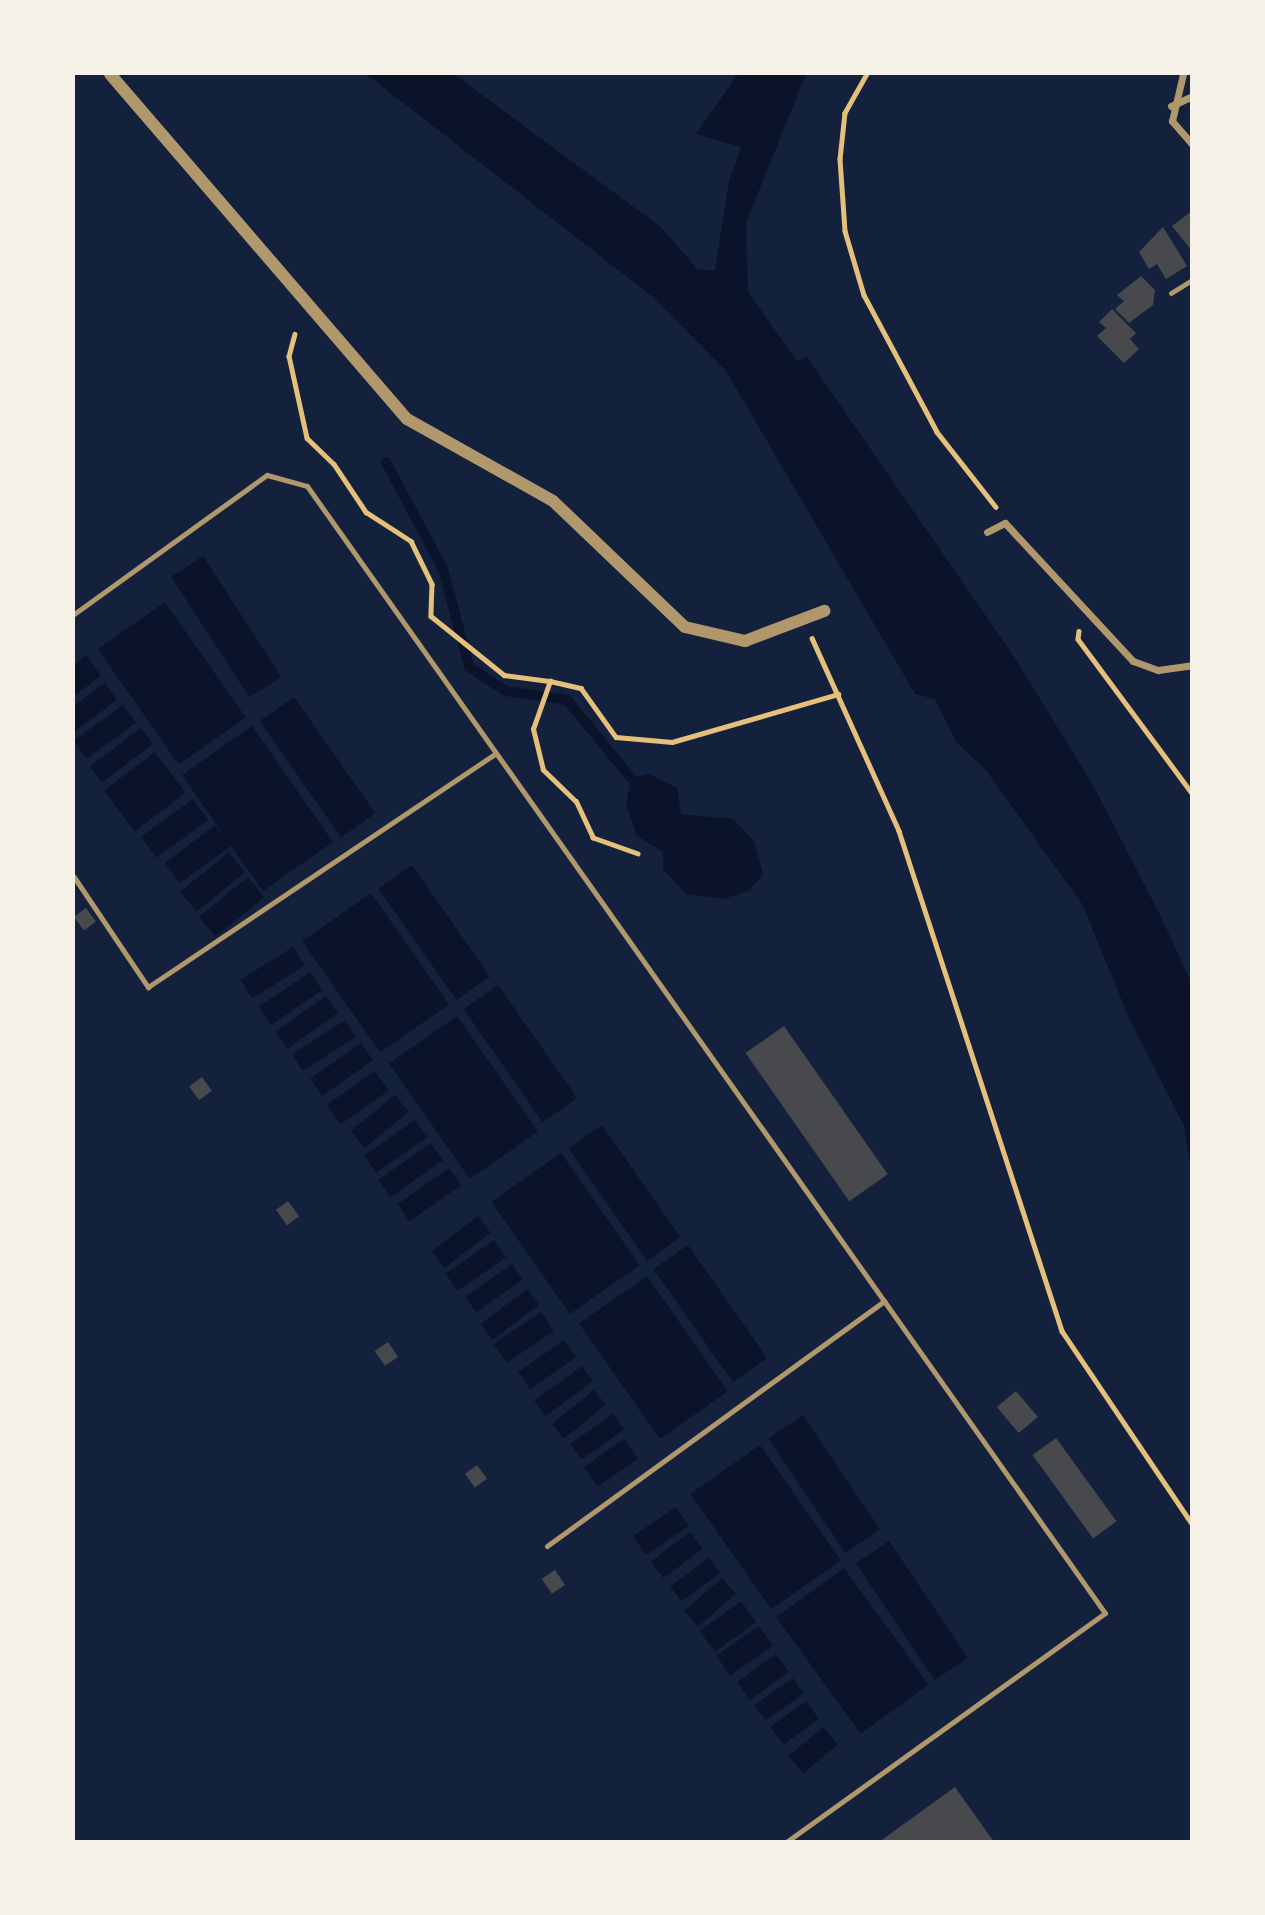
<!DOCTYPE html>
<style>
body{margin:0}
#map{position:relative;width:1265px;height:1915px;overflow:hidden;background:#14213d;font-family:"Fira Sans Condensed",sans-serif}
div>[style]{position:absolute}
[style*='--x']{left:calc(var(--x)*1px);top:calc(var(--y)*1px);width:calc(var(--w)*1px);rotate:calc(var(--a)*1deg)}
.water>*{inset:0;background:#0b132b;transform-origin:0 0}
.stream>*{height:10px;margin:-5px;padding:0 5px;transform-origin:5px;border-radius:5px;background:#0b132b}
.building>*{inset:0;background:#48494c;transform-origin:0 0}
.path>*{height:4.5px;margin:-2.25px;padding:0 2.25px;transform-origin:2.25px;border-radius:2.25px;background:#e5c07b}
.service>*{height:5px;margin:-2.5px;padding:0 2.5px;transform-origin:2.5px;border-radius:2.5px;background:#b1986c}
.minor>*{height:7px;margin:-3.5px;padding:0 3.5px;transform-origin:3.5px;border-radius:3.5px;background:#b1986c}
.tertiary>*{height:12px;margin:-6px;padding:0 6px;transform-origin:6px;border-radius:6px;background:#b1986c}
span{translate:-50% -50%;white-space:nowrap;text-align:center;line-height:1.15;-webkit-text-stroke:5px #f6f1e7;paint-order:stroke}
.frame{position:absolute;inset:0;border:75px solid #f6f1e7;pointer-events:none}
</style>
<div id="map">
<div class="water">
<i style="clip-path:polygon(366px 74px,454px 74px,662px 228px,698px 270px,715px 270px,729px 181px,741px 147px,696px 134px,738px 74px,806px 74px,746px 223px,748px 292px,797px 361px,807px 357px,1015px 658px,1093px 785px,1161px 917px,1191px 982px,1191px 1168px,1184px 1126px,1129px 1018px,1082px 904px,985px 769px,956px 742px,935px 699px,915px 694px,726px 371px,653px 297px)"></i>
<i style="left:203px;top:556px;width:144px;height:38px;rotate:57deg"></i>
<i style="left:165px;top:602px;width:141px;height:82px;rotate:55deg"></i>
<i style="clip-path:polygon(86px 655px,101px 676px,74px 696px,74px 665px)"></i>
<i style="clip-path:polygon(105px 683px,117px 700px,74px 732px,74px 706px)"></i>
<i style="left:294px;top:697px;width:142px;height:42px;rotate:55deg"></i>
<i style="left:123px;top:705px;width:22px;height:61px;rotate:54deg"></i>
<i style="clip-path:polygon(252px 726px,333px 842px,263px 891px,231px 846px,180px 883px,165px 863px,215px 825px,225px 837px,182px 775px)"></i>
<i style="left:141px;top:728px;width:20px;height:64px;rotate:53deg"></i>
<i style="left:155px;top:752px;width:51px;height:64px;rotate:53deg"></i>
<i style="clip-path:polygon(649px 774px,677px 788px,681px 814px,733px 819px,754px 841px,763px 874px,749px 891px,723px 899px,686px 894px,663px 869px,663px 852px,637px 836px,626px 805px,631px 778px)"></i>
<i style="left:193px;top:799px;width:26px;height:64px;rotate:54deg"></i>
<i style="left:229px;top:852px;width:26px;height:63px;rotate:51deg"></i>
<i style="left:412px;top:865px;width:136px;height:41px;rotate:55deg"></i>
<i style="left:248px;top:877px;width:26px;height:63px;rotate:51deg"></i>
<i style="left:371px;top:893px;width:136px;height:84px;rotate:55deg"></i>
<i style="left:293px;top:947px;width:22px;height:62px;rotate:58deg"></i>
<i style="left:310px;top:972px;width:22px;height:62px;rotate:56deg"></i>
<i style="left:498px;top:985px;width:138px;height:42px;rotate:55deg"></i>
<i style="left:326px;top:996px;width:21px;height:62px;rotate:55deg"></i>
<i style="left:457px;top:1016px;width:141px;height:83px;rotate:55deg"></i>
<i style="left:345px;top:1020px;width:20px;height:63px;rotate:57deg"></i>
<i style="left:361px;top:1043px;width:21px;height:62px;rotate:55deg"></i>
<i style="left:375px;top:1071px;width:24px;height:59px;rotate:55deg"></i>
<i style="left:395px;top:1095px;width:22px;height:57px;rotate:51deg"></i>
<i style="left:415px;top:1120px;width:21px;height:62px;rotate:55deg"></i>
<i style="left:602px;top:1125px;width:137px;height:41px;rotate:55deg"></i>
<i style="left:431px;top:1143px;width:21px;height:64px;rotate:55deg"></i>
<i style="left:561px;top:1153px;width:137px;height:85px;rotate:55deg"></i>
<i style="left:449px;top:1168px;width:21px;height:63px;rotate:55deg"></i>
<i style="left:478px;top:1216px;width:21px;height:58px;rotate:53deg"></i>
<i style="left:494px;top:1240px;width:21px;height:59px;rotate:55deg"></i>
<i style="left:688px;top:1245px;width:138px;height:42px;rotate:55deg"></i>
<i style="left:512px;top:1264px;width:19px;height:57px;rotate:55deg"></i>
<i style="left:647px;top:1276px;width:141px;height:83px;rotate:55deg"></i>
<i style="left:527px;top:1289px;width:20px;height:58px;rotate:53deg"></i>
<i style="left:541px;top:1312px;width:23px;height:57px;rotate:56deg"></i>
<i style="left:564px;top:1340px;width:21px;height:56px;rotate:55deg"></i>
<i style="left:582px;top:1366px;width:19px;height:59px;rotate:54deg"></i>
<i style="left:594px;top:1390px;width:19px;height:54px;rotate:51deg"></i>
<i style="left:613px;top:1414px;width:19px;height:52px;rotate:55deg"></i>
<i style="left:803px;top:1415px;width:138px;height:42px;rotate:56deg"></i>
<i style="left:624px;top:1439px;width:24px;height:49px;rotate:55deg"></i>
<i style="left:760px;top:1445px;width:141px;height:85px;rotate:55deg"></i>
<i style="left:676px;top:1507px;width:23px;height:52px;rotate:56deg"></i>
<i style="left:690px;top:1532px;width:21px;height:49px;rotate:53deg"></i>
<i style="left:889px;top:1541px;width:141px;height:40px;rotate:56deg"></i>
<i style="left:709px;top:1558px;width:19px;height:48px;rotate:54deg"></i>
<i style="left:844px;top:1568px;width:144px;height:84px;rotate:54deg"></i>
<i style="left:722px;top:1578px;width:21px;height:50px;rotate:49deg"></i>
<i style="left:741px;top:1601px;width:26px;height:51px;rotate:54deg"></i>
<i style="left:759px;top:1626px;width:24px;height:52px;rotate:55deg"></i>
<i style="left:776px;top:1654px;width:22px;height:48px;rotate:54deg"></i>
<i style="left:793px;top:1678px;width:19px;height:47px;rotate:55deg"></i>
<i style="left:806px;top:1701px;width:22px;height:44px;rotate:54deg"></i>
<i style="left:823px;top:1727px;width:23px;height:45px;rotate:50deg"></i>
</div>
<div class="stream">
<i style="--x:386;--y:462;--w:121;--a:62"></i>
<i style="--x:443;--y:569;--w:101;--a:75.1"></i>
<i style="--x:469;--y:667;--w:44;--a:33"></i>
<i style="--x:506;--y:691;--w:62;--a:8.4"></i>
<i style="--x:567;--y:700;--w:101;--a:50.6"></i>
</div>
<div class="building">
<i style="clip-path:polygon(1192px 211px,1192px 251px,1172px 226px)"></i>
<i style="clip-path:polygon(1163px 227px,1187px 266px,1166px 279px,1157px 264px,1149px 269px,1139px 252px)"></i>
<i style="clip-path:polygon(1141px 276px,1155px 290px,1153px 305px,1129px 323px,1115px 309px,1124px 301px,1117px 295px)"></i>
<i style="clip-path:polygon(1112px 309px,1136px 333px,1130px 339px,1139px 349px,1124px 363px,1097px 336px,1106px 328px,1099px 322px)"></i>
<i style="left:86px;top:908px;width:17px;height:15px;rotate:54deg"></i>
<i style="left:784px;top:1026px;width:181px;height:47px;rotate:55deg"></i>
<i style="left:202px;top:1077px;width:17px;height:16px;rotate:54deg"></i>
<i style="left:288px;top:1201px;width:19px;height:15px;rotate:54deg"></i>
<i style="left:388px;top:1342px;width:18px;height:16px;rotate:56deg"></i>
<i style="left:1016px;top:1391px;width:34px;height:25px;rotate:50deg"></i>
<i style="left:1056px;top:1438px;width:103px;height:29px;rotate:54deg"></i>
<i style="left:477px;top:1465px;width:17px;height:15px;rotate:54deg"></i>
<i style="left:555px;top:1570px;width:18px;height:16px;rotate:56deg"></i>
<i style="clip-path:polygon(955px 1787px,994px 1842px,879px 1842px)"></i>
</div>
<div class="path">
<i style="--x:867;--y:74;--w:45;--a:119.4"></i>
<i style="--x:845;--y:113;--w:46;--a:96.2"></i>
<i style="--x:840;--y:159;--w:72;--a:86"></i>
<i style="--x:845;--y:231;--w:67;--a:73.5"></i>
<i style="--x:864;--y:295;--w:155;--a:61.9"></i>
<i style="--x:937;--y:432;--w:95;--a:51.8"></i>
<i style="--x:295;--y:334;--w:23;--a:105"></i>
<i style="--x:289;--y:356;--w:84;--a:77.6"></i>
<i style="--x:307;--y:438;--w:37;--a:44"></i>
<i style="--x:334;--y:464;--w:58;--a:56.3"></i>
<i style="--x:366;--y:512;--w:54;--a:32.8"></i>
<i style="--x:411;--y:541;--w:48;--a:64"></i>
<i style="--x:432;--y:584;--w:32;--a:92"></i>
<i style="--x:431;--y:616;--w:94;--a:38.9"></i>
<i style="--x:504;--y:675;--w:45;--a:7.6"></i>
<i style="--x:1079;--y:631;--w:8;--a:97"></i>
<i style="--x:1078;--y:639;--w:192;--a:53.5"></i>
<i style="--x:812;--y:638;--w:212;--a:65.7"></i>
<i style="--x:899;--y:831;--w:526;--a:71.94"></i>
<i style="--x:1062;--y:1331;--w:233;--a:56"></i>
<i style="--x:638;--y:854;--w:48;--a:-160.4"></i>
<i style="--x:593;--y:838;--w:40;--a:-115"></i>
<i style="--x:576;--y:802;--w:46;--a:-135.9"></i>
<i style="--x:543;--y:770;--w:42;--a:-103.7"></i>
<i style="--x:533;--y:729;--w:51;--a:-70.5"></i>
<i style="--x:550;--y:681;--w:32;--a:13"></i>
<i style="--x:581;--y:688;--w:60;--a:54.5"></i>
<i style="--x:616;--y:737;--w:56;--a:5.1"></i>
<i style="--x:672;--y:742;--w:173;--a:-16.1"></i>
</div>
<div class="service">
<i style="--x:1171;--y:293;--w:25;--a:-32"></i>
<i style="--x:74;--y:614;--w:238;--a:-35.8"></i>
<i style="--x:267;--y:475;--w:41;--a:15.4"></i>
<i style="--x:307;--y:486;--w:1381;--a:54.7"></i>
<i style="--x:1105;--y:1613;--w:393;--a:144.3"></i>
<i style="--x:74;--y:877;--w:133;--a:56.1"></i>
<i style="--x:148;--y:987;--w:419;--a:-33.9"></i>
<i style="--x:547;--y:1546;--w:417;--a:-36"></i>
</div>
<div class="minor">
<i style="--x:1183;--y:74;--w:48;--a:103.2"></i>
<i style="--x:1172;--y:121;--w:30;--a:49"></i>
<i style="--x:1171;--y:106;--w:23;--a:-25"></i>
<i style="--x:987;--y:532;--w:20;--a:-27"></i>
<i style="--x:1005;--y:523;--w:188;--a:47.2"></i>
<i style="--x:1133;--y:661;--w:27;--a:20"></i>
<i style="--x:1158;--y:670;--w:34;--a:-8"></i>
</div>
<div class="tertiary">
<i style="--x:110;--y:74;--w:455;--a:49.3"></i>
<i style="--x:407;--y:419;--w:167;--a:29.3"></i>
<i style="--x:553;--y:501;--w:182;--a:43.7"></i>
<i style="--x:685;--y:627;--w:62;--a:13.1"></i>
<i style="--x:745;--y:641;--w:85;--a:-20.8"></i>
</div>
<div class="frame"></div>
</div>
